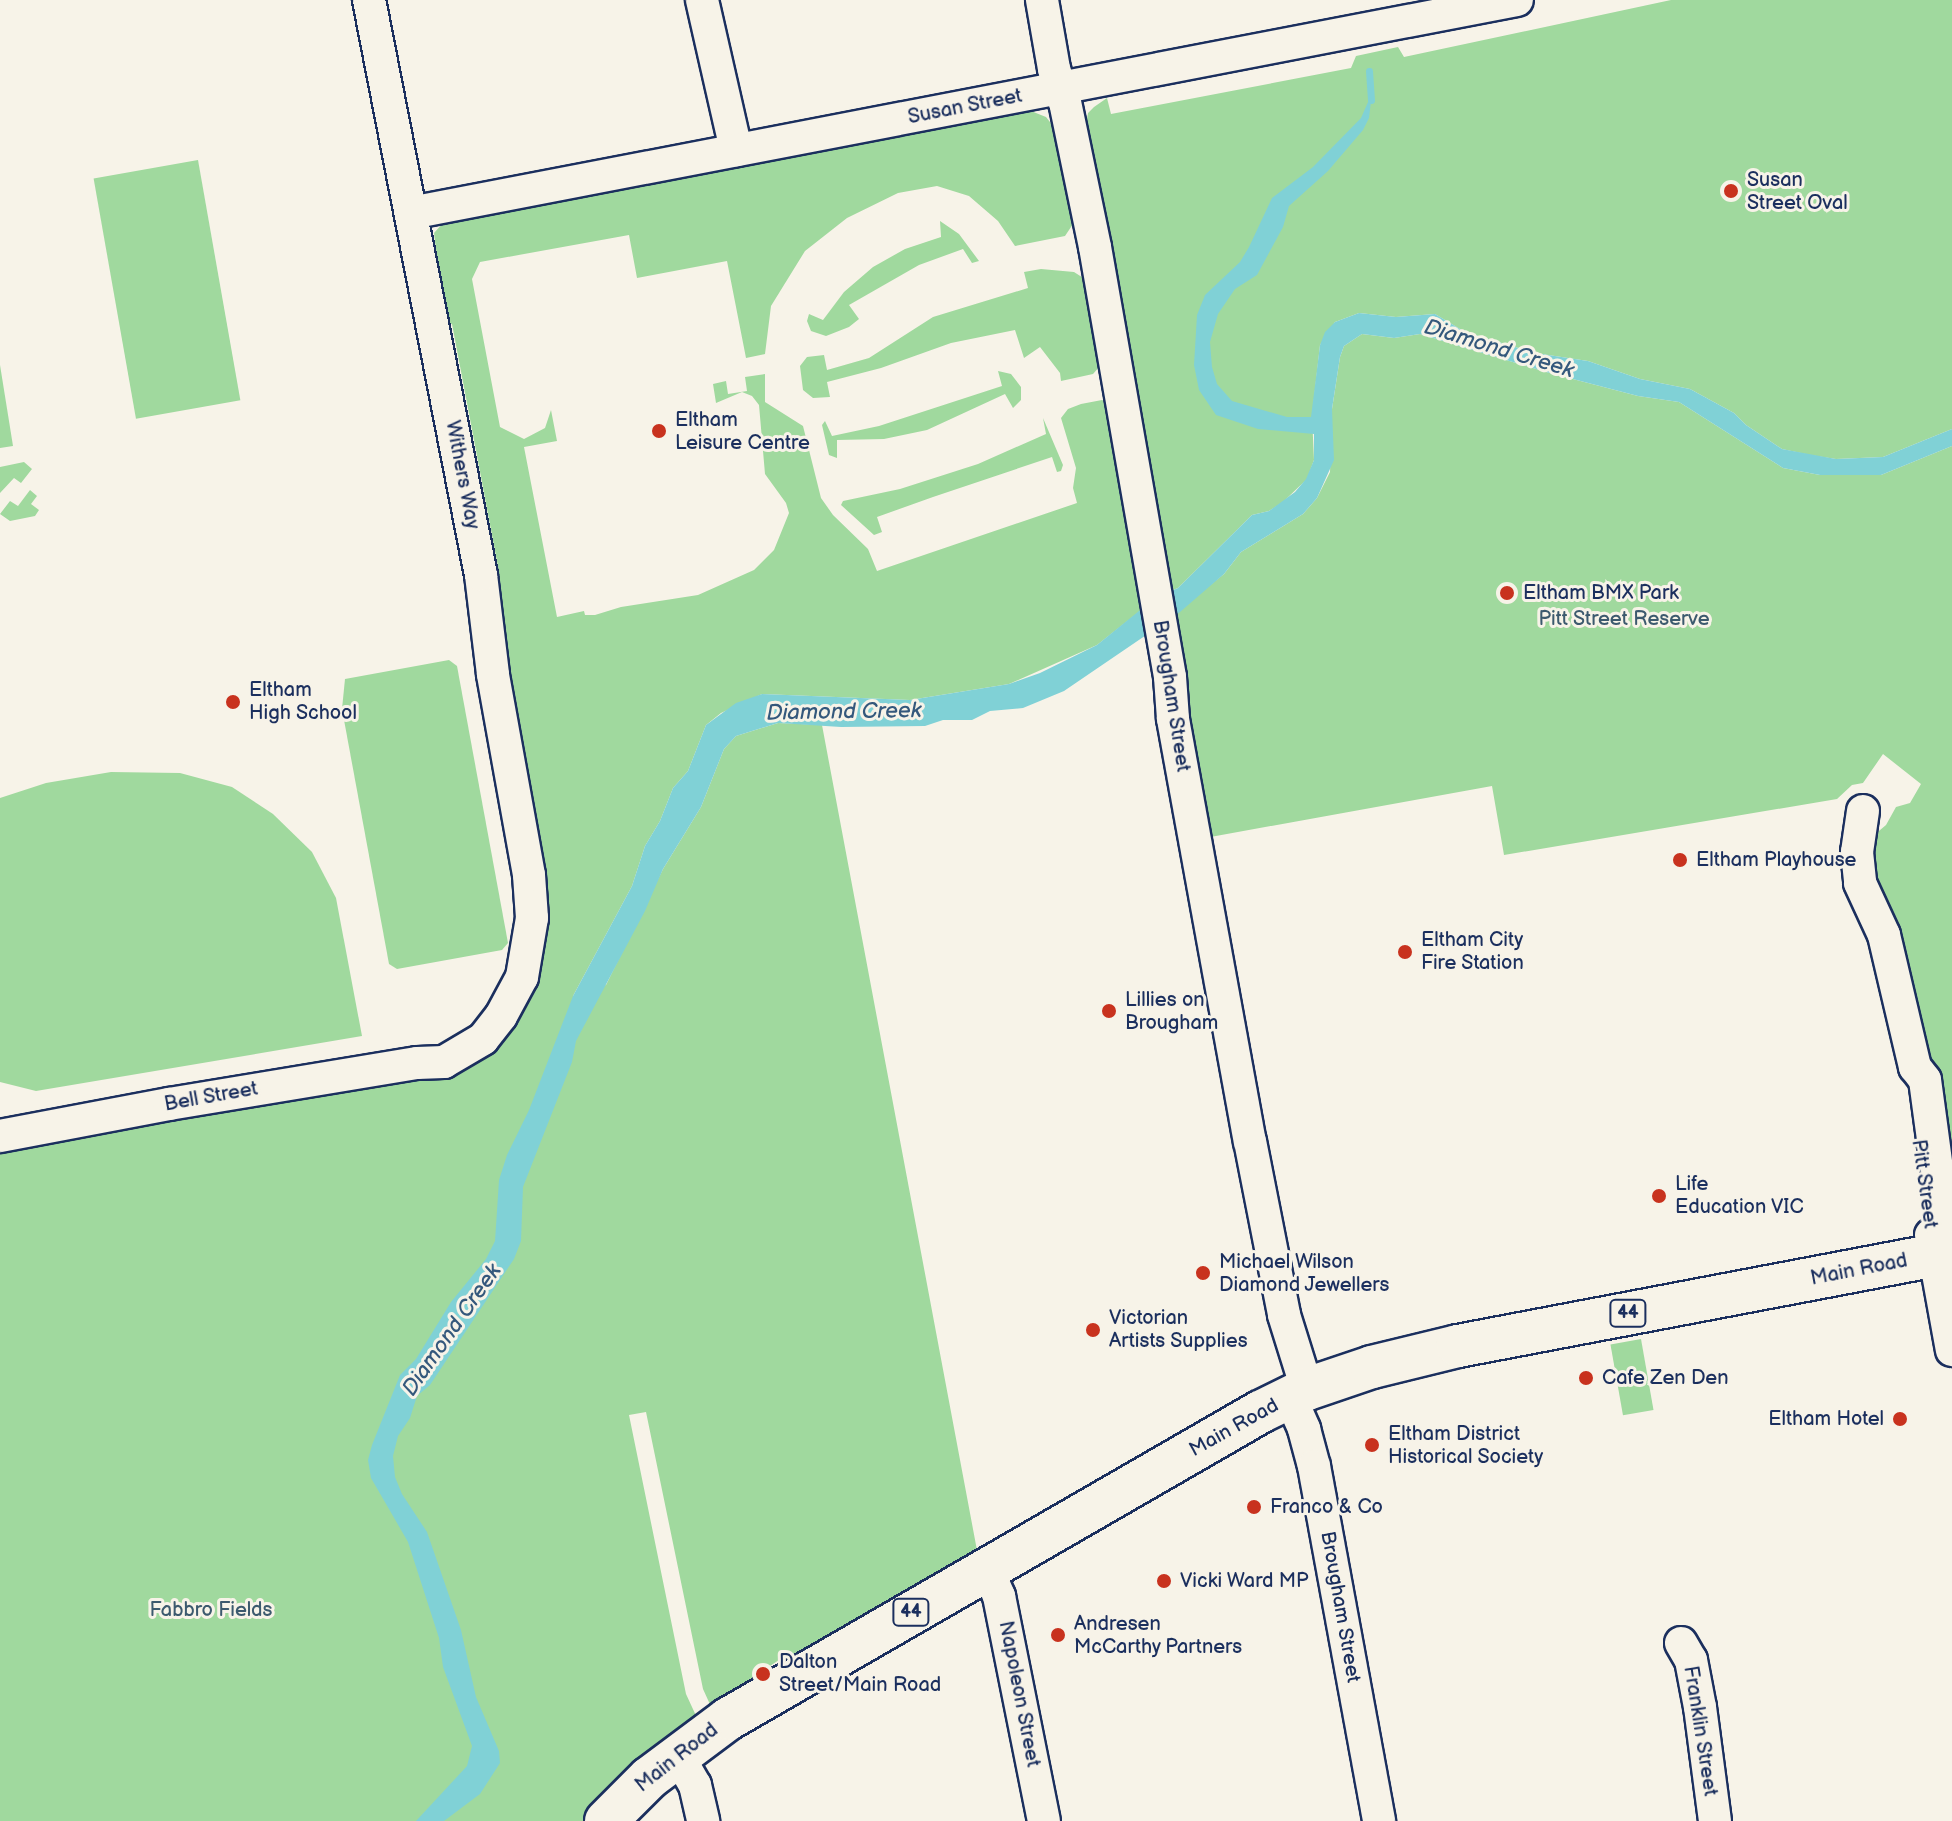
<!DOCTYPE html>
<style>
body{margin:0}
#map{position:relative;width:1952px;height:1821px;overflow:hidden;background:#f7f3e8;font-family:"Balsamiq Sans",sans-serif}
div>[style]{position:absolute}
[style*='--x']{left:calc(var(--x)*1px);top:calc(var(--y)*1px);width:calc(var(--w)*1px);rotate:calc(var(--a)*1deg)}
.green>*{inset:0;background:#a0d99e;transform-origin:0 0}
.water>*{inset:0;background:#80d1d6}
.stream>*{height:7px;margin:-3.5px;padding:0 3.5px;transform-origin:3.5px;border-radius:3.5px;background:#80d1d6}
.roads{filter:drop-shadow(2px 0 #1b2f5e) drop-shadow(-2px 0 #1b2f5e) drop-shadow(0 2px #1b2f5e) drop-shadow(0 -2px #1b2f5e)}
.minor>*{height:32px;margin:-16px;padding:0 16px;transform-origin:16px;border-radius:16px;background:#f7f3e8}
.major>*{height:42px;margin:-21px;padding:0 21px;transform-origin:21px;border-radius:21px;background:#f7f3e8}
.dots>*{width:22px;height:22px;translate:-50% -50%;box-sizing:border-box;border:4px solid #f7f3e8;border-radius:50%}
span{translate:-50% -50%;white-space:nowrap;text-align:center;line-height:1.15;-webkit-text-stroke:6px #f7f3e8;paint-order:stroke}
.shield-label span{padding:2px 6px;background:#f7f3e8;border:2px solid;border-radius:6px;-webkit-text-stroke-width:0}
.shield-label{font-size:18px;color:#1b2f5e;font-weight:700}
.street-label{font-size:20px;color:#1b2f5e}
.poi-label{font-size:20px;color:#1b2f5e}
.left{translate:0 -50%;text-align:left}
.right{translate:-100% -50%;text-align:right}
.park-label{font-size:20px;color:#3c5a6e}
.water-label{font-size:22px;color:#34587c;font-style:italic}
</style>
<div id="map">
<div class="green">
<i style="clip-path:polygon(1671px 0,1952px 0,1952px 429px,1883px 457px,1836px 459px,1810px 455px,1782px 449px,1746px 425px,1734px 413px,1690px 389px,1640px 379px,1588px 361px,1535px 353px,1465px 332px,1435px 314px,1396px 317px,1359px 313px,1335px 322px,1320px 345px,1312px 416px,1314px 460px,1307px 479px,1283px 502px,1269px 511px,1252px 515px,1178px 588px,1161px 595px,1085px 131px,1088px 113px,1094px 107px,1107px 98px,1111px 114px,1351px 68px,1356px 56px,1398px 47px,1404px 57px)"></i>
<i style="clip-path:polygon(1026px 109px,1046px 117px,1057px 131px,1077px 218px,1065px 236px,1015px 246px,998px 221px,969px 196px,937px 186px,898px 193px,847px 218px,805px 251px,771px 306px,765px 354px,746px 358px,727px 261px,637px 278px,629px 235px,480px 262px,472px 279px,500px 427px,524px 439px,545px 428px,551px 410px,557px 441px,524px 447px,557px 617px,584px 611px,585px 615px,595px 615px,621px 607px,698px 595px,754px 570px,774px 550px,789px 513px,786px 503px,765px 474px,759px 405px,752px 396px,742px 392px,716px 403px,713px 384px,726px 381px,728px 394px,747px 391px,745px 377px,765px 374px,765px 402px,803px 426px,821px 498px,833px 515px,868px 549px,877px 571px,1077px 503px,1073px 488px,1076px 468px,1061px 418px,1068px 409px,1081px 404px,1102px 400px,1108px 403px,1149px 604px,1097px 645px,1009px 684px,910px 700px,762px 694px,721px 713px,706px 725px,688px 771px,673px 788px,660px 821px,645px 846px,632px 886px,573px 996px,606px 985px,663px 869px,701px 807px,724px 749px,736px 736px,778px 723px,822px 725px,979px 1561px,835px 1642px,782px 1658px,737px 1688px,713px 1711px,703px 1689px,646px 1412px,629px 1415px,686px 1694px,698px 1720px,586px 1821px,0 1821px,0 1146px,432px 1071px,529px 978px,491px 574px,499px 572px,452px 324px,445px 323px,434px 233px,443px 223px,455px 219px)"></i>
<i style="left:198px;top:160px;width:244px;height:106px;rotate:80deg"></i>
<i style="clip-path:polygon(940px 221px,959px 234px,979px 261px,972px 263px,963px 249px,919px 265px,849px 305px,859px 319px,849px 327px,826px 336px,811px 331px,807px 321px,809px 314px,823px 320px,844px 292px,873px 267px,905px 249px,941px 237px)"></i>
<i style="clip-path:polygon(1041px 269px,1074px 272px,1088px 281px,1100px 366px,1093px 374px,1061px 381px,1060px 373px,1040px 347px,1024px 358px,1015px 330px,951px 343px,881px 368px,827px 382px,830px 397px,813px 398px,803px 390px,800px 366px,807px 357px,824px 355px,827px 370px,869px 358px,933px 317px,1028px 288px,1024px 272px)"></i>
<i style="clip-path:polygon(1362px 334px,1394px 338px,1420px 334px,1546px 372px,1638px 396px,1679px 402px,1783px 468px,1820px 475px,1881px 475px,1952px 446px,1952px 1188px,1873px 887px,1873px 836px,1886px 825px,1896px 807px,1910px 803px,1921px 784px,1883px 754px,1863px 783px,1852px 785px,1837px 799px,1504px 855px,1492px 786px,1205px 838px,1166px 620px,1224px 574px,1241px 552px,1303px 514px,1317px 498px,1330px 472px,1332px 409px,1340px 357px,1344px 346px)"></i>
<i style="clip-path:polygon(0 365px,13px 446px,0 448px)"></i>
<i style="clip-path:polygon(998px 371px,1011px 374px,1021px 387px,1021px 400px,1013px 408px,1005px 394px,927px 430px,884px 439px,837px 440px,837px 458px,829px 455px,822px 425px,825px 421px,832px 436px,879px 426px,1002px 386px)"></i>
<i style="clip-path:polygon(1043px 418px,1063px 465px,1061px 471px,1057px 472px,1052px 457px,933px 497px,877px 517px,882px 532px,874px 535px,841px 505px,843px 501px,900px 489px,978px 464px,1046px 434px)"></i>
<i style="clip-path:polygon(24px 462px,32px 469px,21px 483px,14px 478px,0 493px,0 467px)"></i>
<i style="clip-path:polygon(30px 490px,37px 496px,31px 504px,39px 510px,35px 516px,10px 521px,0 514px,10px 501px,18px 506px)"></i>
<i style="clip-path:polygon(449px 660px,457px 666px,508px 943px,502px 950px,397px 969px,389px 964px,342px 709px,345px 679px)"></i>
<i style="clip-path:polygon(111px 772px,180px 773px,232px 787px,273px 814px,312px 852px,336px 898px,362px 1036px,36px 1091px,0 1082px,0 798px,46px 783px)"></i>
<i style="left:1641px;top:1339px;width:72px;height:31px;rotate:80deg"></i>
</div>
<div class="water">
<i style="clip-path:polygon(1372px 93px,1369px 118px,1363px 130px,1328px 171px,1289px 206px,1283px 227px,1257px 275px,1235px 289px,1218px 314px,1210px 342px,1212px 367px,1217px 384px,1232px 401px,1287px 417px,1311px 417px,1320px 345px,1325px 332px,1335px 322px,1359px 313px,1396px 317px,1435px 314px,1465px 332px,1535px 353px,1588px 361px,1640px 379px,1690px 389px,1734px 413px,1746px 425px,1782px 449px,1836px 459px,1883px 457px,1952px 429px,1952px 446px,1881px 475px,1820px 475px,1783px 468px,1679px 402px,1638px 396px,1546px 372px,1420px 334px,1394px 338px,1362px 334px,1344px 346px,1340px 357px,1332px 409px,1334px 460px,1317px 498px,1303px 514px,1241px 552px,1224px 574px,1180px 612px,1064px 691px,1023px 708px,990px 711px,972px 720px,943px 720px,925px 726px,841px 727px,778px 723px,736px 736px,724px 749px,701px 807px,663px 869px,645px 911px,576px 1041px,572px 1062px,523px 1187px,521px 1241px,514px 1259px,430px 1385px,417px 1396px,410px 1418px,398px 1436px,393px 1456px,395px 1477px,402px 1494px,427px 1532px,461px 1630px,476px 1697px,499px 1751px,500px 1763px,480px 1794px,444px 1821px,416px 1821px,467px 1766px,472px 1746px,443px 1667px,439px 1638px,408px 1542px,371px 1478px,368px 1460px,372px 1445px,400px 1375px,416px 1359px,451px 1302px,486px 1259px,495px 1241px,499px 1180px,507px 1155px,529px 1110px,573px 996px,632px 886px,645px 846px,660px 821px,673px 788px,688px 771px,706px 725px,736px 703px,762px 694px,910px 700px,1009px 684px,1040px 673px,1097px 645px,1155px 598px,1178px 588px,1252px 515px,1269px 511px,1295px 492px,1306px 479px,1314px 460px,1314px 434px,1258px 429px,1216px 415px,1199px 390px,1194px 365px,1197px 315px,1205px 295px,1240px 262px,1249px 247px,1272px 198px,1313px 167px,1361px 118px)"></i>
</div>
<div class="stream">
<i style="--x:1369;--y:71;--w:29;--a:86"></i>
</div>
<div class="roads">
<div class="minor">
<i style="--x:702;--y:0;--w:154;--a:77.2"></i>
<i style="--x:1042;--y:0;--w:70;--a:80.1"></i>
<i style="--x:1054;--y:69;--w:35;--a:72"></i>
<i style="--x:1065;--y:102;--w:148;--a:78.3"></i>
<i style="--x:1095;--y:247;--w:436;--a:80.1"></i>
<i style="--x:1170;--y:677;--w:42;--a:85.9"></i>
<i style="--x:1173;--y:719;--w:429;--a:79.7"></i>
<i style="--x:1250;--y:1141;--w:177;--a:78.9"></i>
<i style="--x:1284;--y:1315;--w:77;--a:72.7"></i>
<i style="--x:414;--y:215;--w:8;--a:-30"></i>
<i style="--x:421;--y:211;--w:1116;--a:-10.9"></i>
<i style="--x:1863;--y:811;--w:41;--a:98.3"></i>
<i style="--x:1857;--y:852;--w:31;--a:84"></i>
<i style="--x:1860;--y:883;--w:57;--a:65.2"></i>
<i style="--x:1884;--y:935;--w:136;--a:76.8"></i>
<i style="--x:1915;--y:1067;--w:16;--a:52"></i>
<i style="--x:1925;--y:1080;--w:90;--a:82.3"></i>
<i style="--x:1937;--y:1169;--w:82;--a:79.5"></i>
<i style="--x:0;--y:1136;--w:172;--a:-10.7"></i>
<i style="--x:169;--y:1104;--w:251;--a:-9.4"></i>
<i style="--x:417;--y:1063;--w:27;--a:-2"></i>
<i style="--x:444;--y:1062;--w:45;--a:-30.5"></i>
<i style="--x:483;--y:1039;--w:29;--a:-52"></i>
<i style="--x:501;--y:1016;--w:44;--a:-61.7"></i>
<i style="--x:522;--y:977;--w:60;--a:-80.4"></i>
<i style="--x:532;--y:918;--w:43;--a:-94"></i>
<i style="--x:529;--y:875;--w:204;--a:-100.2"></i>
<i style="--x:493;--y:674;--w:100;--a:-96.9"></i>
<i style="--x:481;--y:575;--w:586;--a:-101.02"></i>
<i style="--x:1931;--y:1235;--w:117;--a:79.7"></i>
<i style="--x:1290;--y:1397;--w:35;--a:66"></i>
<i style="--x:1304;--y:1429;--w:38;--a:75"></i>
<i style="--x:1314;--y:1466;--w:361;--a:79.6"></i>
<i style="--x:987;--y:1569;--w:30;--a:66"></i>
<i style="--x:999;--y:1596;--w:229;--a:78.7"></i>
<i style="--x:1681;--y:1643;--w:20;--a:60"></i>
<i style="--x:1691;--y:1660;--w:48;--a:79.2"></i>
<i style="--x:1700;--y:1707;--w:115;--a:82.5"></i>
<i style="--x:677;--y:1754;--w:36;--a:60"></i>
<i style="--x:695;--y:1785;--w:37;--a:77"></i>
</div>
<div class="major">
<i style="--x:606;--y:1821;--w:61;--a:-45"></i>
<i style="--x:649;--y:1778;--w:99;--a:-36.8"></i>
<i style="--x:728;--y:1719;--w:614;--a:-29.99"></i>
<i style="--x:1260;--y:1412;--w:52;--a:-26.1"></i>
<i style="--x:1307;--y:1389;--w:69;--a:-18.7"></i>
<i style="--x:1372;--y:1367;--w:89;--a:-13.7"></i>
<i style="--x:1458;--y:1346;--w:503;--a:-10.77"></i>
</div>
</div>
<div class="dots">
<i style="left:1731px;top:191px;background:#c8321e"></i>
<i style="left:659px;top:431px;background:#c8321e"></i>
<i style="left:1507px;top:593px;background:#c8321e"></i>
<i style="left:233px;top:702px;background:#c8321e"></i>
<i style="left:1680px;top:860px;background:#c8321e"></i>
<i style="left:1405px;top:952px;background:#c8321e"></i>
<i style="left:1109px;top:1011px;background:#c8321e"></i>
<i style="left:1659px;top:1196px;background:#c8321e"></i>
<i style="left:1203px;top:1273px;background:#c8321e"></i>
<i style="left:1093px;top:1330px;background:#c8321e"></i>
<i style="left:1586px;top:1378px;background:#c8321e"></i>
<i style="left:1900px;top:1419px;background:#c8321e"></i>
<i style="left:1372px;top:1445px;background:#c8321e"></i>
<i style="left:1254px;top:1507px;background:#c8321e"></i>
<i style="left:1164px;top:1581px;background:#c8321e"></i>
<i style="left:1058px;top:1635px;background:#c8321e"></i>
<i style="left:763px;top:1674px;background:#c8321e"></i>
</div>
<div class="shield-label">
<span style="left:1628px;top:1313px">44</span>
<span style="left:911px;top:1612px">44</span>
</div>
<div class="street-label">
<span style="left:965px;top:107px;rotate:-11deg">Susan Street</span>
<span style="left:462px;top:475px;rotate:79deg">Withers Way</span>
<span style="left:1171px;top:696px;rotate:81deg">Brougham Street</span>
<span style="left:211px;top:1097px;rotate:-10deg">Bell Street</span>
<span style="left:1924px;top:1184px;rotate:82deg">Pitt Street</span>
<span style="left:1859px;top:1270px;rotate:-11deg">Main Road</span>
<span style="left:1234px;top:1428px;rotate:-29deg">Main Road</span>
<span style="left:1340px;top:1607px;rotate:80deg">Brougham Street</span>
<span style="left:1019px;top:1694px;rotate:79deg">Napoleon Street</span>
<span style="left:1700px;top:1731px;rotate:81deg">Franklin Street</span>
<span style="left:677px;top:1758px;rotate:-38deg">Main Road</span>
</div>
<div class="poi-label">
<span class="left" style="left:1747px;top:192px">Susan<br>Street Oval</span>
<span class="left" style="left:675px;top:432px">Eltham<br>Leisure Centre</span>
<span class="left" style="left:1523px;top:593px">Eltham BMX Park</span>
<span class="left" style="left:249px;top:702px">Eltham<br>High School</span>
<span class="left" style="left:1696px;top:860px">Eltham Playhouse</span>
<span class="left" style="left:1421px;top:952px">Eltham City<br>Fire Station</span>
<span class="left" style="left:1125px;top:1012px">Lillies on<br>Brougham</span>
<span class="left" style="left:1675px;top:1196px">Life<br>Education VIC</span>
<span class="left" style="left:1219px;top:1274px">Michael Wilson<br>Diamond Jewellers</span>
<span class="left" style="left:1109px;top:1330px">Victorian<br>Artists Supplies</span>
<span class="left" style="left:1602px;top:1378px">Cafe Zen Den</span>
<span class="right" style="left:1884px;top:1419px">Eltham Hotel</span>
<span class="left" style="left:1388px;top:1446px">Eltham District<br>Historical Society</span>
<span class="left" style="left:1270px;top:1507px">Franco &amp; Co</span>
<span class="left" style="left:1180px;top:1581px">Vicki Ward MP</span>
<span class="left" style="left:1074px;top:1636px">Andresen<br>McCarthy Partners</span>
<span class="left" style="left:779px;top:1674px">Dalton<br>Street/Main Road</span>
</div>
<div class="park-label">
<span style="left:1624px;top:619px">Pitt Street Reserve</span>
<span style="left:211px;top:1610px">Fabbro Fields</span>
</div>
<div class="water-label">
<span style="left:1499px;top:349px;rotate:17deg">Diamond Creek</span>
<span style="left:844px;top:712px;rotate:-1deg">Diamond Creek</span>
<span style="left:452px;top:1330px;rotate:-55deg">Diamond Creek</span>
</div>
</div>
